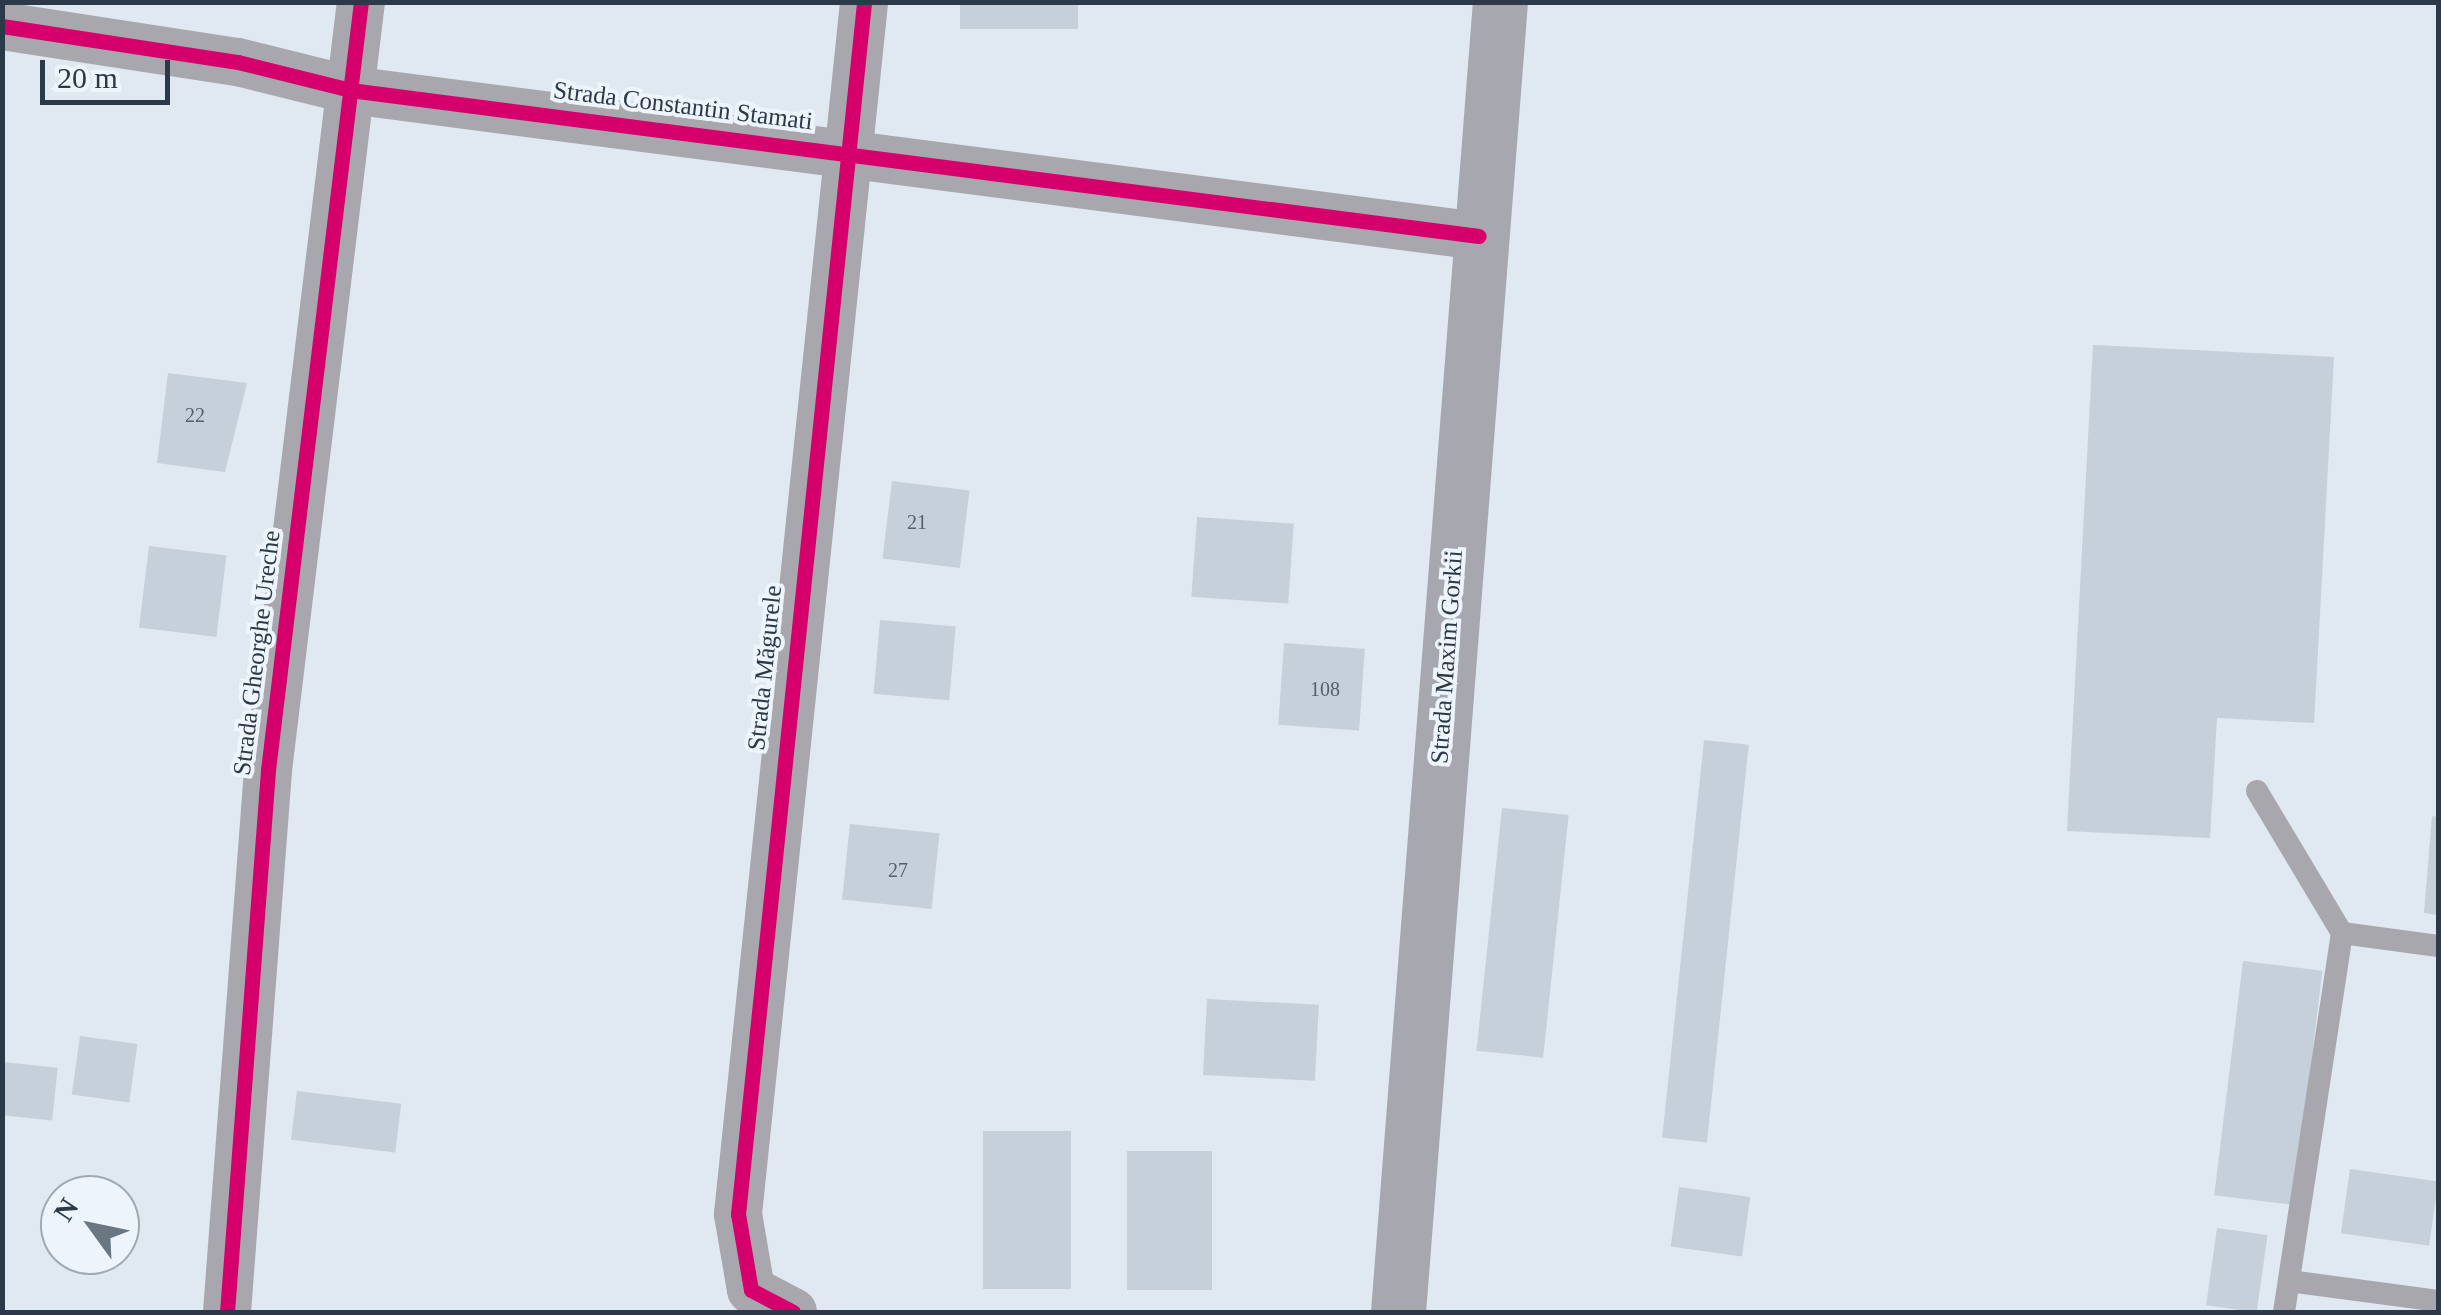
<!DOCTYPE html>
<meta charset="utf-8">
<style>
body{margin:0}
#map{position:relative;width:2441px;height:1315px;overflow:hidden;background:#e0e8f1;font-family:"Times New Roman",serif}
div>[style]{position:absolute}
[style*='--x']{left:calc(var(--x)*1px);top:calc(var(--y)*1px);width:calc(var(--w)*1px);rotate:calc(var(--a)*1deg)}
.building>*{inset:0;background:#c5d0db;transform-origin:0 0}
.lane>*{height:22px;margin:-11px;padding:0 11px;transform-origin:11px;border-radius:11px;background:#a8a7ae}
.street>*{height:48px;margin:-24px;padding:0 24px;transform-origin:24px;border-radius:24px;background:#a8a7ae}
.secondary>*{height:55px;margin:-27.5px;padding:0 27.5px;transform-origin:27.5px;border-radius:27.5px;background:#a6a7af}
.cycleway>*{height:15px;margin:-7.5px;padding:0 7.5px;transform-origin:7.5px;border-radius:7.5px;background:#d6006c}
span{translate:-50% -50%;white-space:nowrap;text-align:center;line-height:1.15;-webkit-text-stroke:8px #edf4fc;paint-order:stroke}
.number-label{font-size:20px;color:#53606e}
.number-label span{-webkit-text-stroke-width:0}
.street-label{font-size:25px;color:#2c3948}
.frame{position:absolute;inset:0;border:5px solid #2c3948;pointer-events:none}
.north{position:absolute;left:40px;top:1175px;width:100px;height:100px;box-sizing:border-box;background:#edf4fc;border:2px solid #a0a9b4;border-radius:50%;rotate:303deg;font-size:28px;font-weight:700;line-height:40px;text-align:center;color:#2c3948}
.north::after{content:'';display:block;margin:auto;width:35px;height:45px;background:#6b7683;clip-path:polygon(50% 0,100% 100%,50% 72%,0 100%)}
.scale{position:absolute;left:40px;top:60px;width:130px;height:45px;box-sizing:border-box;border:5px solid #2c3948;border-top:0;padding-left:12px;font-size:30px;line-height:35px;white-space:nowrap;color:#2c3948;-webkit-text-stroke:8px #edf4fc;paint-order:stroke}
</style>
<div id="map">
<div class="building">
<i style="left:960px;top:2px;width:118px;height:27px"></i>
<i style="clip-path:polygon(2093px 345px,2334px 357px,2314px 723px,2217px 718px,2210px 838px,2067px 831px)"></i>
<i style="clip-path:polygon(168px 373px,247px 383px,225px 472px,157px 463px)"></i>
<i style="left:892px;top:481px;width:78px;height:78px;rotate:7deg"></i>
<i style="left:1197px;top:517px;width:97px;height:80px;rotate:4deg"></i>
<i style="left:149px;top:546px;width:78px;height:82px;rotate:7deg"></i>
<i style="left:880px;top:620px;width:76px;height:74px;rotate:5deg"></i>
<i style="left:1284px;top:643px;width:81px;height:82px;rotate:4deg"></i>
<i style="left:1704px;top:740px;width:45px;height:400px;rotate:6deg"></i>
<i style="left:1502px;top:808px;width:67px;height:244px;rotate:6deg"></i>
<i style="clip-path:polygon(2432px 816px,2438px 817px,2438px 915px,2424px 913px)"></i>
<i style="left:850px;top:824px;width:90px;height:76px;rotate:6deg"></i>
<i style="left:2243px;top:961px;width:80px;height:236px;rotate:7deg"></i>
<i style="left:1207px;top:999px;width:112px;height:76px;rotate:3deg"></i>
<i style="left:80px;top:1036px;width:58px;height:59px;rotate:8deg"></i>
<i style="left:2px;top:1062px;width:56px;height:53px;rotate:6deg"></i>
<i style="left:297px;top:1091px;width:105px;height:49px;rotate:7deg"></i>
<i style="left:1071px;top:1131px;width:158px;height:88px;rotate:90deg"></i>
<i style="left:1127px;top:1151px;width:85px;height:139px"></i>
<i style="left:2350px;top:1169px;width:89px;height:65px;rotate:8deg"></i>
<i style="left:1679px;top:1187px;width:72px;height:60px;rotate:8deg"></i>
<i style="left:2217px;top:1228px;width:51px;height:78px;rotate:8deg"></i>
</div>
<div class="lane">
<i style="--x:2257;--y:791;--w:165;--a:59.1"></i>
<i style="--x:2342;--y:933;--w:383;--a:98.7"></i>
<i style="--x:2342;--y:933;--w:97;--a:7.7"></i>
<i style="--x:2289;--y:1281;--w:150;--a:7.6"></i>
</div>
<div class="street">
<i style="--x:2;--y:26;--w:239;--a:8.7"></i>
<i style="--x:238;--y:62;--w:115;--a:14"></i>
<i style="--x:350;--y:90;--w:1138;--a:7.37"></i>
<i style="--x:227;--y:1312;--w:544;--a:-85.67"></i>
<i style="--x:268;--y:770;--w:774;--a:-83.1"></i>
<i style="--x:793;--y:1312;--w:47;--a:-152.4"></i>
<i style="--x:751;--y:1290;--w:77;--a:-99.7"></i>
<i style="--x:738;--y:1214;--w:1219;--a:-84.06"></i>
</div>
<div class="secondary">
<i style="--x:1398;--y:1312;--w:1314;--a:-85.55"></i>
</div>
<div class="cycleway">
<i style="--x:2;--y:26;--w:239;--a:8.7"></i>
<i style="--x:238;--y:62;--w:115;--a:14"></i>
<i style="--x:350;--y:90;--w:1138;--a:7.37"></i>
<i style="--x:227;--y:1312;--w:544;--a:-85.67"></i>
<i style="--x:268;--y:770;--w:774;--a:-83.1"></i>
<i style="--x:793;--y:1312;--w:47;--a:-152.4"></i>
<i style="--x:751;--y:1290;--w:77;--a:-99.7"></i>
<i style="--x:738;--y:1214;--w:1219;--a:-84.06"></i>
</div>
<div class="number-label">
<span style="left:195px;top:415px">22</span>
<span style="left:917px;top:522px">21</span>
<span style="left:1325px;top:689px">108</span>
<span style="left:898px;top:870px">27</span>
</div>
<div class="street-label">
<span style="left:683px;top:106px;rotate:7deg">Strada Constantin Stamati</span>
<span style="left:257px;top:653px;rotate:-83deg">Strada Gheorghe Ureche</span>
<span style="left:1447px;top:657px;rotate:-86deg">Strada Maxim Gorkii</span>
<span style="left:765px;top:668px;rotate:-84deg">Strada Măgurele</span>
</div>
<div class="frame"></div>
<div class="north">N</div>
<div class="scale">20 m</div>
</div>
